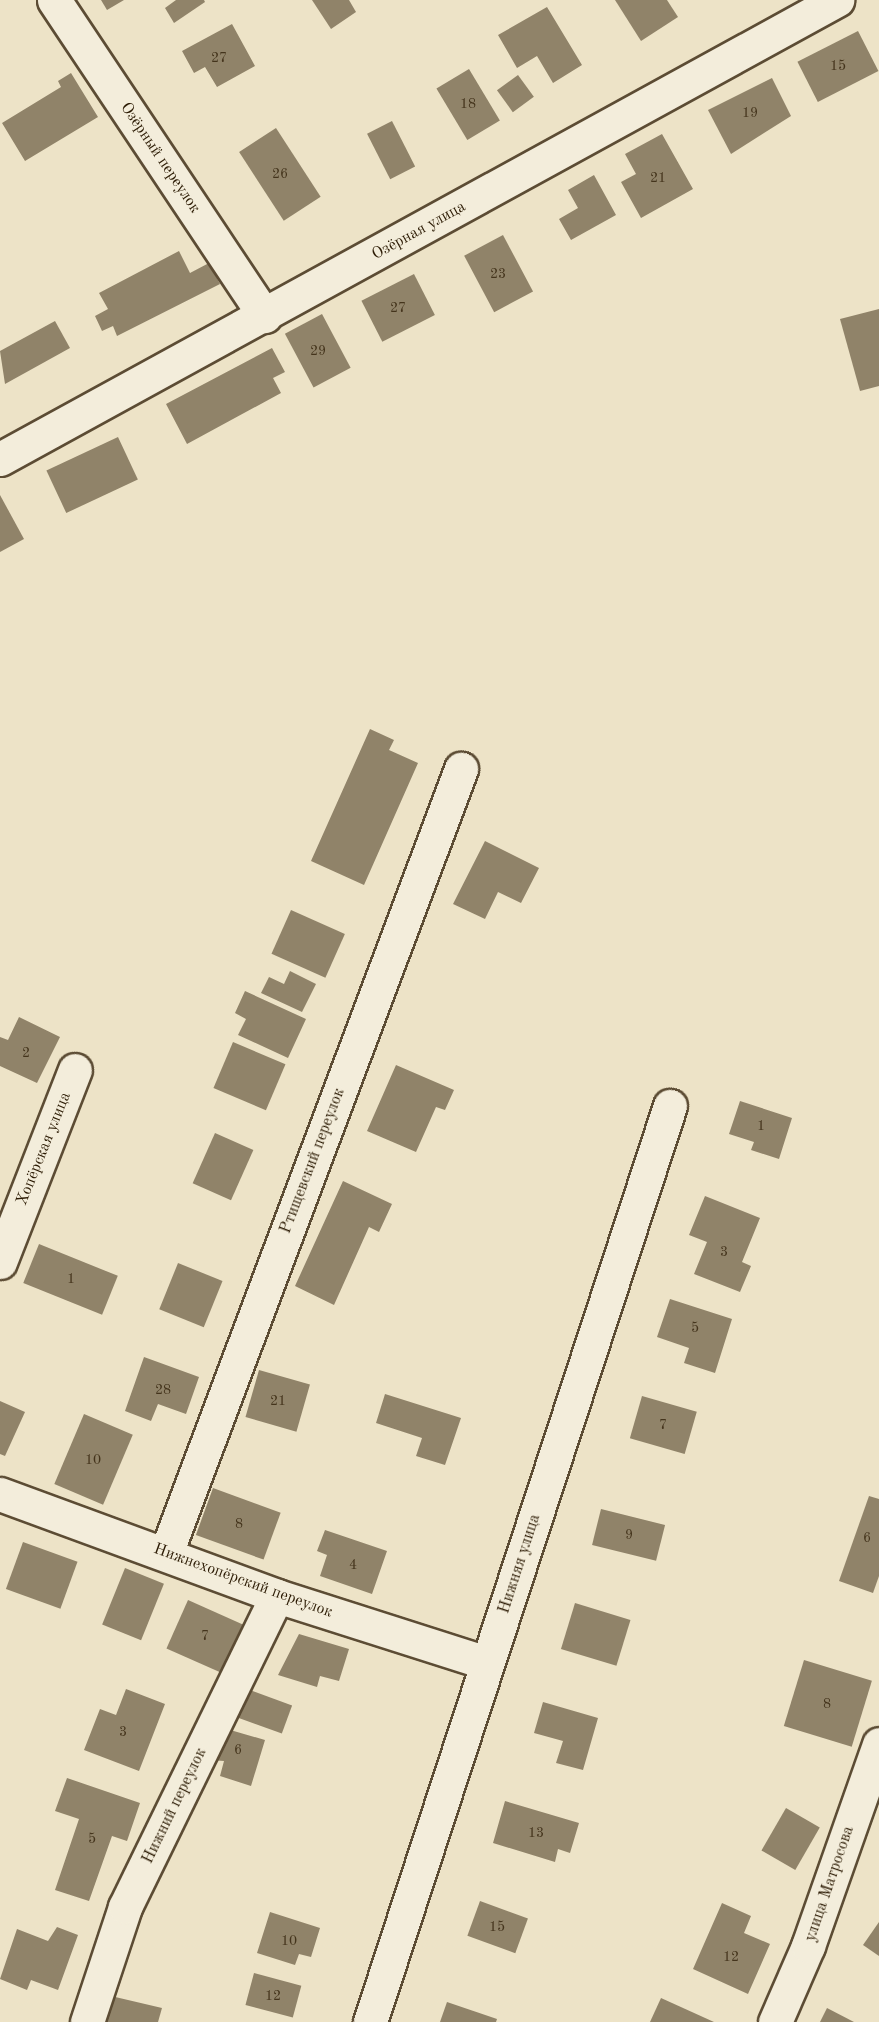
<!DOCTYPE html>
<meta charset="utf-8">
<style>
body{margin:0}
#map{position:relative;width:879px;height:2022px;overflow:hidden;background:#ede3c7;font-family:"Old Standard TT",serif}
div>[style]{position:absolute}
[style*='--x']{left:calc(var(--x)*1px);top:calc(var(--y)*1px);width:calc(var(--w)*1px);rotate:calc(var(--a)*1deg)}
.building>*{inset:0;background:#908369;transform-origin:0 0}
.roads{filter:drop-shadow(2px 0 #5c4c34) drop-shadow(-2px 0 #5c4c34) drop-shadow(0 2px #5c4c34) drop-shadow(0 -2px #5c4c34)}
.minor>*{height:33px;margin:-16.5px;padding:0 16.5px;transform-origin:16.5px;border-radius:16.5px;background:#f3eddb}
span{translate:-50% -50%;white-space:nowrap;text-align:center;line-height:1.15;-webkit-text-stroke:6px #f3eddb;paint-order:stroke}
.number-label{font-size:14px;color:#44341c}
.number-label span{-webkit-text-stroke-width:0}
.street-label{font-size:16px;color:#2b1a03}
</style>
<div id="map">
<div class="building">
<i style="clip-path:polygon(101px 0,124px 0,107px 10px)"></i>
<i style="clip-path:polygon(176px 0,204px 0,205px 2px,174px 23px,165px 8px)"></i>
<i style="clip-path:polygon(312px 0,349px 0,356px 12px,331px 29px)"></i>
<i style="clip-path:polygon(615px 0,667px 0,678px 17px,641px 41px)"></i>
<i style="clip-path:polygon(547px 7px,582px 65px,553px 83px,537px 56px,517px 68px,498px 35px)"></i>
<i style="clip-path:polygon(232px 24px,255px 66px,217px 87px,205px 67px,194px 73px,182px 51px)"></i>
<i style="left:858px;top:31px;width:45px;height:68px;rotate:63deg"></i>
<i style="left:469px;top:69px;width:60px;height:38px;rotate:59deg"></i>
<i style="clip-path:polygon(71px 73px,98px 117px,25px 161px,2px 123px,61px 87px,58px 81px)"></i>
<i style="left:518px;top:75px;width:27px;height:26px;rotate:54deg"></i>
<i style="clip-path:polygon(772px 78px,791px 116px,731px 154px,708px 110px)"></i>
<i style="left:392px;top:121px;width:51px;height:28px;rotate:63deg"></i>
<i style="left:276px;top:128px;width:82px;height:44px;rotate:57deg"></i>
<i style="clip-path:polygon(662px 134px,693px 189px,641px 218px,621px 182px,636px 174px,625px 154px)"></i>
<i style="clip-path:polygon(594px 175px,616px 215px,571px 240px,559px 219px,578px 208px,568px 190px)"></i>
<i style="left:503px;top:235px;width:64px;height:44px;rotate:62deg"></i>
<i style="clip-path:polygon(179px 251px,190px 273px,209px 263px,220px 284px,117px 336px,113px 326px,102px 331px,95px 316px,108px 309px,99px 293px)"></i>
<i style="left:414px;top:274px;width:46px;height:59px;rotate:63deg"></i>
<i style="clip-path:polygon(879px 309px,879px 386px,860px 391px,840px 319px)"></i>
<i style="left:322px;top:314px;width:61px;height:42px;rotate:62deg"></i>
<i style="clip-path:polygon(55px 321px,70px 348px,5px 384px,0 351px)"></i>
<i style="clip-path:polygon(272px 348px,285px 372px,273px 378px,281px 393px,187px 444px,166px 404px)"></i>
<i style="left:118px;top:437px;width:47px;height:79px;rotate:65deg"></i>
<i style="clip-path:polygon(0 495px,24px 539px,0 552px)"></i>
<i style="clip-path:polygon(370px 729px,394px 740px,389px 750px,418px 763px,364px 885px,311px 861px)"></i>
<i style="clip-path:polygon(485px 841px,539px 868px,521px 903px,498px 892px,485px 919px,453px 904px)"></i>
<i style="left:291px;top:910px;width:59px;height:48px;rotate:24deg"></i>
<i style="clip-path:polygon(290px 971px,316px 984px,302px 1012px,261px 993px,269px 977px,284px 984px)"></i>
<i style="clip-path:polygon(245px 991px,306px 1019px,288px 1058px,238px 1035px,246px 1019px,235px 1013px)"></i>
<i style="clip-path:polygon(19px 1017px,60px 1037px,37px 1083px,0 1066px,0 1037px,8px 1040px)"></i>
<i style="left:233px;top:1042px;width:57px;height:50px;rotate:23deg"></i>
<i style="clip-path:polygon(396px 1065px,454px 1090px,445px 1110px,436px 1107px,416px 1152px,367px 1131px)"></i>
<i style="clip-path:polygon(740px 1101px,792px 1118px,779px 1159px,751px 1150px,754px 1142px,729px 1134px)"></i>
<i style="left:215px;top:1133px;width:42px;height:55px;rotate:24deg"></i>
<i style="clip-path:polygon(343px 1181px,392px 1204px,379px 1232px,369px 1227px,334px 1305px,295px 1286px)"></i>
<i style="clip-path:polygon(705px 1196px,760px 1218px,742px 1262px,751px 1266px,740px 1292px,694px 1274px,707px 1242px,689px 1235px)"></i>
<i style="left:39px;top:1244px;width:85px;height:42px;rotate:22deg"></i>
<i style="left:178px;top:1263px;width:48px;height:50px;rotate:22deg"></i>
<i style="clip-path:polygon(670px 1299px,732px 1319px,715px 1373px,684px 1363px,689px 1348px,657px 1337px)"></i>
<i style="clip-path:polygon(144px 1357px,199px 1377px,186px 1414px,158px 1404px,151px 1421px,125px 1411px)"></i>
<i style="left:259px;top:1370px;width:53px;height:49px;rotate:16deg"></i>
<i style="clip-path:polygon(385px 1394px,461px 1418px,445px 1465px,416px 1456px,422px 1438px,376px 1423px)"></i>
<i style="left:642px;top:1396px;width:57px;height:44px;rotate:16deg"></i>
<i style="clip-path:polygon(0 1401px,25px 1412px,5px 1456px,0 1454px)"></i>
<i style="left:84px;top:1414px;width:53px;height:76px;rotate:23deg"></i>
<i style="left:213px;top:1488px;width:72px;height:50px;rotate:20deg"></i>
<i style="clip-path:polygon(869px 1496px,879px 1499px,879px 1576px,873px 1593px,839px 1581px)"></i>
<i style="left:601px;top:1509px;width:66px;height:37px;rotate:14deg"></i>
<i style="clip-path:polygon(325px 1530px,387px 1551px,372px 1594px,320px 1576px,327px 1555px,317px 1551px)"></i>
<i style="left:23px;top:1542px;width:58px;height:50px;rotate:20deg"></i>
<i style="left:125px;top:1568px;width:42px;height:61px;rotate:22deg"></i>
<i style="left:188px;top:1600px;width:60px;height:53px;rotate:24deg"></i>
<i style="left:575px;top:1603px;width:58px;height:48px;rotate:17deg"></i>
<i style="clip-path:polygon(299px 1634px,349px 1649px,339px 1681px,320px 1676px,317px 1687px,278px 1675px)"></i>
<i style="left:804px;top:1660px;width:71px;height:69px;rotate:17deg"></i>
<i style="clip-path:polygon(126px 1689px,165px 1704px,139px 1771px,84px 1750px,100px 1709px,116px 1715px)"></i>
<i style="left:247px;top:1689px;width:48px;height:30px;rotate:20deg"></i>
<i style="clip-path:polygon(543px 1702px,598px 1718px,583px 1770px,556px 1763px,563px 1741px,534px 1733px)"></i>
<i style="clip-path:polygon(220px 1727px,265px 1740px,251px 1786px,220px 1776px,224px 1761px,210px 1760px)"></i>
<i style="clip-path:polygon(67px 1778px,140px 1803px,127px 1841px,112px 1836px,89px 1901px,55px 1890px,79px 1819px,55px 1811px)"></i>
<i style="clip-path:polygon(505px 1801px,579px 1823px,570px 1853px,558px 1849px,555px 1862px,493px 1843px)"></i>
<i style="left:786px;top:1808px;width:39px;height:49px;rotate:30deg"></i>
<i style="left:480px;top:1901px;width:51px;height:37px;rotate:20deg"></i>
<i style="clip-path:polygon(722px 1903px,751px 1916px,744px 1933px,770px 1944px,748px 1994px,693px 1969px)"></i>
<i style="clip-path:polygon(270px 1912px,320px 1928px,311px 1957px,299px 1954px,295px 1965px,257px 1953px)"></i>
<i style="clip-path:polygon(879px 1922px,879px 1956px,863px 1945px)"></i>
<i style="clip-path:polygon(57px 1927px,78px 1935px,58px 1990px,31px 1980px,27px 1990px,0 1979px,17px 1929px,48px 1941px)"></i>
<i style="left:254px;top:1973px;width:49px;height:33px;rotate:15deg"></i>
<i style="clip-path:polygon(111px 1996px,162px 2008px,158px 2022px,104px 2022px)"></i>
<i style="clip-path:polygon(661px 1998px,714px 2022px,650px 2022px)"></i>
<i style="clip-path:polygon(447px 2002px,497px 2019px,496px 2022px,440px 2022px)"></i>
<i style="clip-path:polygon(827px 2008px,854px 2022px,820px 2022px)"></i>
</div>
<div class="roads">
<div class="minor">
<i style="--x:54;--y:0;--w:380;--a:56.3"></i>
<i style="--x:0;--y:459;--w:955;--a:-28.74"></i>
<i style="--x:0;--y:1262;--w:206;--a:-68.7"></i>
<i style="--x:0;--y:1494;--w:295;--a:20.2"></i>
<i style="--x:277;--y:1596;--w:220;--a:17.7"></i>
<i style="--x:166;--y:1553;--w:838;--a:-69.38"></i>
<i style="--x:87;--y:2022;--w:121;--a:-71.7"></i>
<i style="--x:125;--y:1907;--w:346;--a:-64"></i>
<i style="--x:370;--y:2022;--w:964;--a:-71.87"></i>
<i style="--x:775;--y:2022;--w:83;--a:-66.5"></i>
<i style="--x:808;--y:1946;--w:214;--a:-70.6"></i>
</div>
</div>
<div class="number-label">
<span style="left:219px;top:58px">27</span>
<span style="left:838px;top:66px">15</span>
<span style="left:468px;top:104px">18</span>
<span style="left:750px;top:113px">19</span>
<span style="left:280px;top:174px">26</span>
<span style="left:658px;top:178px">21</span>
<span style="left:498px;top:274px">23</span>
<span style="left:398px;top:308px">27</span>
<span style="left:318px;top:351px">29</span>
<span style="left:26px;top:1053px">2</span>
<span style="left:761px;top:1126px">1</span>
<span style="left:724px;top:1252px">3</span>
<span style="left:71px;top:1279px">1</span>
<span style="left:695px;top:1328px">5</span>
<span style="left:163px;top:1390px">28</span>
<span style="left:278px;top:1401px">21</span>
<span style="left:663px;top:1425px">7</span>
<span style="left:93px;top:1460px">10</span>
<span style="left:239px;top:1524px">8</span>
<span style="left:629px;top:1535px">9</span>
<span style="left:867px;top:1538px">6</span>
<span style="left:353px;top:1565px">4</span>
<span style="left:205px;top:1636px">7</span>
<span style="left:827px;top:1704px">8</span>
<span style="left:123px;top:1732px">3</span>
<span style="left:238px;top:1750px">6</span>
<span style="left:536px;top:1833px">13</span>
<span style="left:92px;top:1839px">5</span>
<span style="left:497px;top:1927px">15</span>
<span style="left:289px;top:1941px">10</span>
<span style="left:731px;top:1957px">12</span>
<span style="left:273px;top:1996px">12</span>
</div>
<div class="street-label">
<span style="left:160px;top:158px;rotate:56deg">Озёрный переулок</span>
<span style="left:419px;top:231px;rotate:-29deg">Озёрная улица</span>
<span style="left:44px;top:1149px;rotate:-68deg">Хопёрская улица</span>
<span style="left:313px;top:1161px;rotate:-69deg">Ртищевский переулок</span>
<span style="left:520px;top:1564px;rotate:-72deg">Нижняя улица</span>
<span style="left:243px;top:1581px;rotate:20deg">Нижнехопёрский переулок</span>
<span style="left:175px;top:1806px;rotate:-64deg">Нижний переулок</span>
<span style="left:830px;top:1884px;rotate:-71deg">улица Матросова</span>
</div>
</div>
